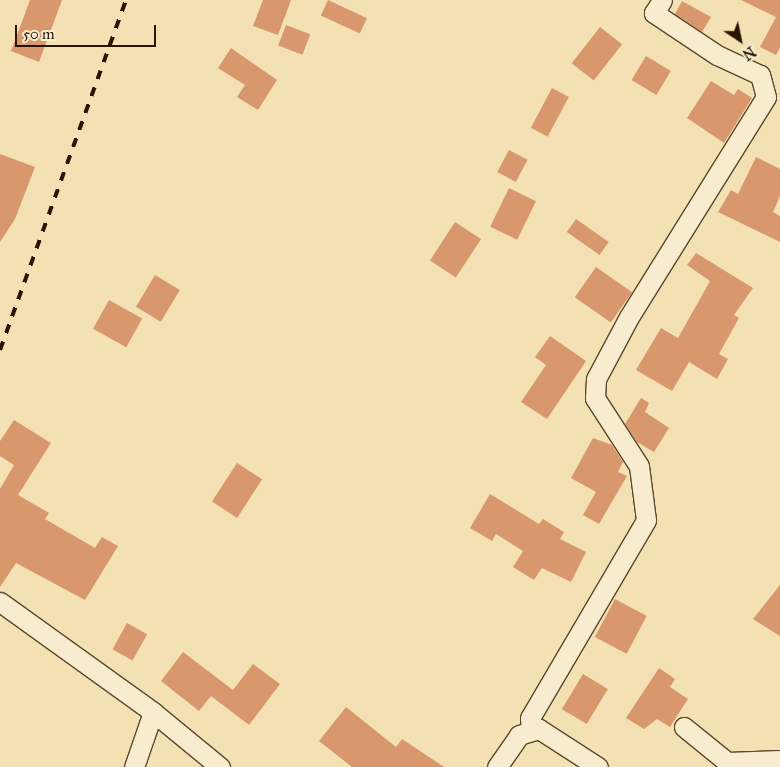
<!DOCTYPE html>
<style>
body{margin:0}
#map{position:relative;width:780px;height:767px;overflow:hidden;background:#f4e1b3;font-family:"IM FELL Great Primer",serif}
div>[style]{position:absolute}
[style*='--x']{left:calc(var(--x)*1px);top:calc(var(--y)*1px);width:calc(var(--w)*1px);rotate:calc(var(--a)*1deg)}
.building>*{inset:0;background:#d8976d;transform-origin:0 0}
.roads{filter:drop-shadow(1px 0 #5c472d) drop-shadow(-1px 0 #5c472d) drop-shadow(0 1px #5c472d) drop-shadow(0 -1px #5c472d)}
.minor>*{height:19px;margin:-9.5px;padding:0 9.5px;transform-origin:9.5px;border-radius:9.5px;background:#f8ecce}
.rail>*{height:4px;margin-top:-2px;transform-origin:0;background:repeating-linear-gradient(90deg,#291400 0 9px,transparent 0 18px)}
span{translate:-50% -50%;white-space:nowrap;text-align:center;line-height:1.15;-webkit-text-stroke:4px #f8ecce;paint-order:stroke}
.north{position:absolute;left:715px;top:15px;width:50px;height:50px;-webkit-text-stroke:4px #f8ecce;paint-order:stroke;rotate:146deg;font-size:14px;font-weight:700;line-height:20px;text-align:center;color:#291400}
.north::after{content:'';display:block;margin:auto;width:18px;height:22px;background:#291400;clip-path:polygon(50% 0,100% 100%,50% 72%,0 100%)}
.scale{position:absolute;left:15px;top:25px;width:141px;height:22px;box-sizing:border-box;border:2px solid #291400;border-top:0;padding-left:6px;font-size:15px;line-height:18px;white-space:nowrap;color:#291400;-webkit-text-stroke:4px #f8ecce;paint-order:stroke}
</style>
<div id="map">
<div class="building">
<i style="clip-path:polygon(30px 0,62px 0,39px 62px,11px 51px)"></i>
<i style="clip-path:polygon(263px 0,291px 0,278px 35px,253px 26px)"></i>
<i style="left:328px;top:0;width:43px;height:17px;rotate:25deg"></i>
<i style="clip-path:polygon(741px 0,780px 0,780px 47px,776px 55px,760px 47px,776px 17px)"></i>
<i style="clip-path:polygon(682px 1px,711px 17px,702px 32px,675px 14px)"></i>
<i style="left:286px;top:25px;width:26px;height:22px;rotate:21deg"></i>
<i style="left:600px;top:27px;width:28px;height:46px;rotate:38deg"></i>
<i style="clip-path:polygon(231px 48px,277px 80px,258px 110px,237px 97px,245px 85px,218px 68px)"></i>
<i style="left:646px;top:56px;width:29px;height:28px;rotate:31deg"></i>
<i style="clip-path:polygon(711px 81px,734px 95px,738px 89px,752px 98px,724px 143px,687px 118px)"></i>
<i style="left:552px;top:88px;width:19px;height:45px;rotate:28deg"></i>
<i style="left:509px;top:150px;width:21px;height:25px;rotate:28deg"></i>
<i style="clip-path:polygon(0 154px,35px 167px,15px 219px,0 242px)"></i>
<i style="clip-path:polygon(756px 157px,780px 169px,780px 196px,773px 212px,780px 216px,780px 242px,718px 212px,731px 190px,738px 194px)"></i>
<i style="left:509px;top:188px;width:30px;height:43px;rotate:26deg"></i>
<i style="left:576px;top:219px;width:40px;height:16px;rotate:35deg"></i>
<i style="left:455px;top:222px;width:31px;height:46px;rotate:33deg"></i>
<i style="clip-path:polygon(696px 253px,753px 288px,734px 315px,739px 318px,719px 354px,728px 359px,717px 379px,689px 362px,672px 391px,636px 370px,661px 328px,678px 338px,710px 281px,687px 265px)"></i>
<i style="left:596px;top:267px;width:44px;height:37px;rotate:35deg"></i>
<i style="left:155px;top:275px;width:29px;height:37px;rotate:31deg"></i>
<i style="left:109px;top:300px;width:38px;height:33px;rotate:29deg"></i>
<i style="clip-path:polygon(550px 336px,586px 361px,547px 419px,521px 402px,546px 365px,535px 357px)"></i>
<i style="clip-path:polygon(641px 398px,649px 403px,645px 412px,669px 428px,654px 452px,637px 442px,625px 424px)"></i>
<i style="clip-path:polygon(14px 420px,51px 443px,18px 495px,49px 513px,45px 519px,95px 548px,102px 537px,118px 546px,85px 600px,16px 563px,0 587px,0 489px,14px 465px,0 456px,0 441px)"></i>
<i style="clip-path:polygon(593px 438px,612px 445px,623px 462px,618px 472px,627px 476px,599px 524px,583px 515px,596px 492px,571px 478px)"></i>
<i style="left:237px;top:463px;width:30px;height:46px;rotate:33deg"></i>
<i style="clip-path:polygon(490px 494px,539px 524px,543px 519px,564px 532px,560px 539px,586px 552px,571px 582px,542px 568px,534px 580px,513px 567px,523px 551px,496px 534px,492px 541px,470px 528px)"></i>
<i style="clip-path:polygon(780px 585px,780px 636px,753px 619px)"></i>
<i style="left:615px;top:599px;width:36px;height:43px;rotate:28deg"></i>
<i style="left:127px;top:623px;width:23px;height:30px;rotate:29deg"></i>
<i style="clip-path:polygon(183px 652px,233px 690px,253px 664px,280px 684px,249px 725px,211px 696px,199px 711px,161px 681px)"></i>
<i style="clip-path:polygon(659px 668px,675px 679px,670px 687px,688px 699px,670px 727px,657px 719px,644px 729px,626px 718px)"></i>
<i style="left:583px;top:674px;width:29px;height:41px;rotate:31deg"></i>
<i style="clip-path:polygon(346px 707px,396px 747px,402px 739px,444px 767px,352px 767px,319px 741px)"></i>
</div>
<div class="roads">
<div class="minor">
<i style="--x:0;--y:602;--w:188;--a:35.7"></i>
<i style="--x:153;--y:712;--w:87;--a:39.4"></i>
<i style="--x:684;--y:727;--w:55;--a:39.1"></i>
<i style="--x:727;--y:762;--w:53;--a:-2.2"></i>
<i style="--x:531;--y:731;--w:13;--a:-94"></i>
<i style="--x:530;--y:718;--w:229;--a:-59.6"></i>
<i style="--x:646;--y:520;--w:54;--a:-97.4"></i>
<i style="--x:639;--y:466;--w:81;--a:-122.9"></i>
<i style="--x:595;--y:398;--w:19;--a:-87"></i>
<i style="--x:596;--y:379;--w:70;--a:-62"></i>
<i style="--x:629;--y:317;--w:259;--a:-58.1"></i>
<i style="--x:766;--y:97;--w:23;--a:-105"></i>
<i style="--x:760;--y:75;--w:47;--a:-155.1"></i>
<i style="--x:717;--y:55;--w:76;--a:-146.3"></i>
<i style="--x:654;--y:13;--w:15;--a:-58"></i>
<i style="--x:134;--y:767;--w:58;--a:-70.9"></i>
<i style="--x:497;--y:767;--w:39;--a:-55"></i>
<i style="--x:519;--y:735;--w:21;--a:-17"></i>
<i style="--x:539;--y:729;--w:70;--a:32.8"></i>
</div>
</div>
<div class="rail">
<i style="--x:0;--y:350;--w:372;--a:-70.2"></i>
</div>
<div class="north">N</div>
<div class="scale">50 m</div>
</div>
